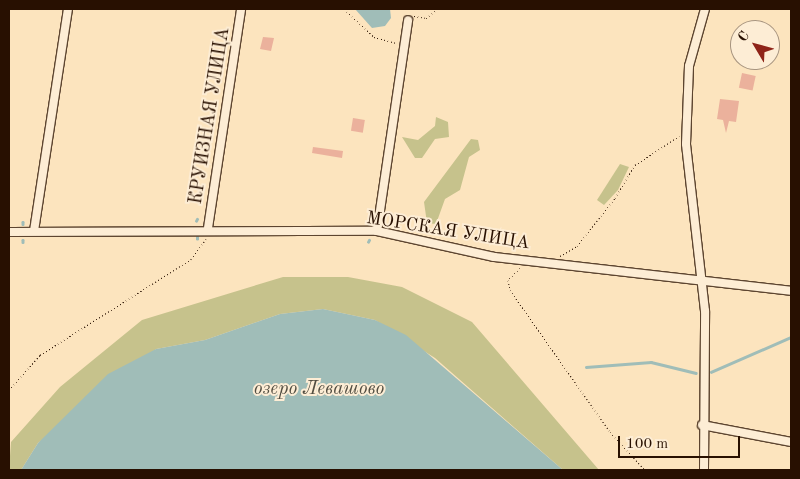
<!DOCTYPE html>
<meta charset="utf-8">
<style>
body{margin:0}
#map{position:relative;width:800px;height:479px;overflow:hidden;background:#fce4be;font-family:"Old Standard TT",serif}
div>[style]{position:absolute}
[style*='--x']{left:calc(var(--x)*1px);top:calc(var(--y)*1px);width:calc(var(--w)*1px);rotate:calc(var(--a)*1deg)}
.green>*{inset:0;background:#c6c28c}
.water>*{inset:0;background:#a0bdb8}
.stream>*{height:2.5px;margin:-1.25px;padding:0 1.25px;transform-origin:1.25px;border-radius:1.25px;background:#a0bdb8}
.building>*{inset:0;background:#ebb19c;transform-origin:0 0}
.path>*{height:1px;margin-top:-0.5px;transform-origin:0;background:repeating-linear-gradient(90deg,#281001 0 1px,transparent 0 3.5px)}
.roads{filter:drop-shadow(1px 0 #5d4530) drop-shadow(-1px 0 #5d4530) drop-shadow(0 1px #5d4530) drop-shadow(0 -1px #5d4530)}
.street>*{height:8px;margin:-4px;padding:0 4px;transform-origin:4px;border-radius:4px;background:#fdedd5}
span{translate:-50% -50%;white-space:nowrap;text-align:center;line-height:1.15;-webkit-text-stroke:4px #fdedd5;paint-order:stroke}
.street-label{font-size:18px;color:#281001}
.water-label{font-size:19px;color:#524d41;font-style:italic}
.frame{position:absolute;inset:0;border:10px solid #281001;pointer-events:none}
.north{position:absolute;left:730px;top:20px;width:50px;height:50px;box-sizing:border-box;background:#fdedd5;border:1px solid #a89580;border-radius:50%;rotate:307deg;font-size:14px;font-weight:700;line-height:20px;text-align:center;color:#281001}
.north::after{content:'';display:block;margin:auto;width:18px;height:22px;background:#8f2418;clip-path:polygon(50% 0,100% 100%,50% 72%,0 100%)}
.scale{position:absolute;left:618px;top:436px;width:122px;height:22px;box-sizing:border-box;border:2px solid #281001;border-top:0;padding-left:6px;font-size:15px;line-height:18px;white-space:nowrap;color:#281001;-webkit-text-stroke:4px #fdedd5;paint-order:stroke}
</style>
<div id="map">
<div class="green">
<i style="clip-path:polygon(436px 117px,448px 122px,449px 137px,435px 139px,422px 158px,415px 158px,402px 137px,418px 140px,435px 126px)"></i>
<i style="clip-path:polygon(471px 139px,478px 140px,480px 150px,469px 157px,460px 190px,445px 199px,436px 224px,427px 223px,424px 202px)"></i>
<i style="clip-path:polygon(620px 164px,629px 167px,618px 190px,604px 205px,597px 200px)"></i>
<i style="clip-path:polygon(283px 277px,348px 277px,402px 287px,472px 322px,599px 470px,563px 470px,435px 358px,375px 320px,323px 309px,280px 314px,205px 340px,156px 349px,38px 443px,21px 470px,9px 470px,11px 442px,60px 387px,142px 320px)"></i>
</div>
<div class="water">
<i style="clip-path:polygon(355px 9px,390px 9px,391px 18px,385px 26px,372px 28px)"></i>
<i style="clip-path:polygon(323px 309px,375px 320px,406px 335px,563px 470px,21px 470px,38px 443px,108px 374px,156px 349px,205px 340px,280px 314px)"></i>
</div>
<div class="stream">
<i style="--x:196;--y:221;--w:2;--a:-63"></i>
<i style="--x:23;--y:222;--w:2;--a:90"></i>
<i style="--x:368;--y:224;--w:2;--a:-63"></i>
<i style="--x:197;--y:239;--w:2;--a:-90"></i>
<i style="--x:23;--y:240;--w:2;--a:90"></i>
<i style="--x:368;--y:242;--w:2;--a:-63"></i>
<i style="--x:586;--y:367;--w:65;--a:-4.4"></i>
<i style="--x:651;--y:362;--w:46;--a:13.7"></i>
<i style="--x:711;--y:372;--w:87;--a:-23.6"></i>
</div>
<div class="building">
<i style="clip-path:polygon(263px 37px,274px 38px,271px 51px,260px 49px)"></i>
<i style="left:742px;top:73px;width:14px;height:15px;rotate:12deg"></i>
<i style="clip-path:polygon(720px 99px,739px 101px,736px 122px,729px 121px,726px 133px,723px 120px,717px 119px)"></i>
<i style="left:353px;top:118px;width:12px;height:13px;rotate:9deg"></i>
<i style="clip-path:polygon(313px 147px,343px 151px,342px 158px,312px 153px)"></i>
</div>
<div class="path">
<i style="--x:344;--y:9;--w:41;--a:43"></i>
<i style="--x:374;--y:37;--w:23;--a:15"></i>
<i style="--x:414;--y:16;--w:12;--a:9"></i>
<i style="--x:426;--y:18;--w:15;--a:-37"></i>
<i style="--x:560;--y:256;--w:20;--a:-30"></i>
<i style="--x:577;--y:246;--w:61;--a:-51.6"></i>
<i style="--x:615;--y:198;--w:39;--a:-59"></i>
<i style="--x:635;--y:165;--w:53;--a:-33.4"></i>
<i style="--x:520;--y:268;--w:17;--a:135"></i>
<i style="--x:508;--y:280;--w:10;--a:79"></i>
<i style="--x:510;--y:290;--w:174;--a:54.8"></i>
<i style="--x:610;--y:432;--w:52;--a:47.4"></i>
<i style="--x:9;--y:390;--w:47;--a:-48.5"></i>
<i style="--x:40;--y:355;--w:179;--a:-32.4"></i>
<i style="--x:191;--y:259;--w:25;--a:-53"></i>
</div>
<div class="roads">
<div class="street">
<i style="--x:208;--y:228;--w:221;--a:-81.4"></i>
<i style="--x:34;--y:231;--w:225;--a:-81.3"></i>
<i style="--x:377;--y:231;--w:213;--a:-81.6"></i>
<i style="--x:9;--y:232;--w:368;--a:-0.2"></i>
<i style="--x:377;--y:231;--w:120;--a:12.5"></i>
<i style="--x:494;--y:257;--w:299;--a:6.5"></i>
<i style="--x:702;--y:425;--w:91;--a:10.8"></i>
<i style="--x:704;--y:470;--w:159;--a:-89.6"></i>
<i style="--x:705;--y:311;--w:168;--a:-96.5"></i>
<i style="--x:686;--y:144;--w:78;--a:-87.8"></i>
<i style="--x:689;--y:66;--w:59;--a:-74.3"></i>
</div>
</div>
<div class="street-label">
<span style="left:210px;top:116px;rotate:-81deg">КРУИЗНАЯ УЛИЦА</span>
<span style="left:448px;top:231px;rotate:9deg">МОРСКАЯ УЛИЦА</span>
</div>
<div class="water-label">
<span style="left:319px;top:390px">озеро Левашово</span>
</div>
<div class="frame"></div>
<div class="north">С</div>
<div class="scale">100 m</div>
</div>
